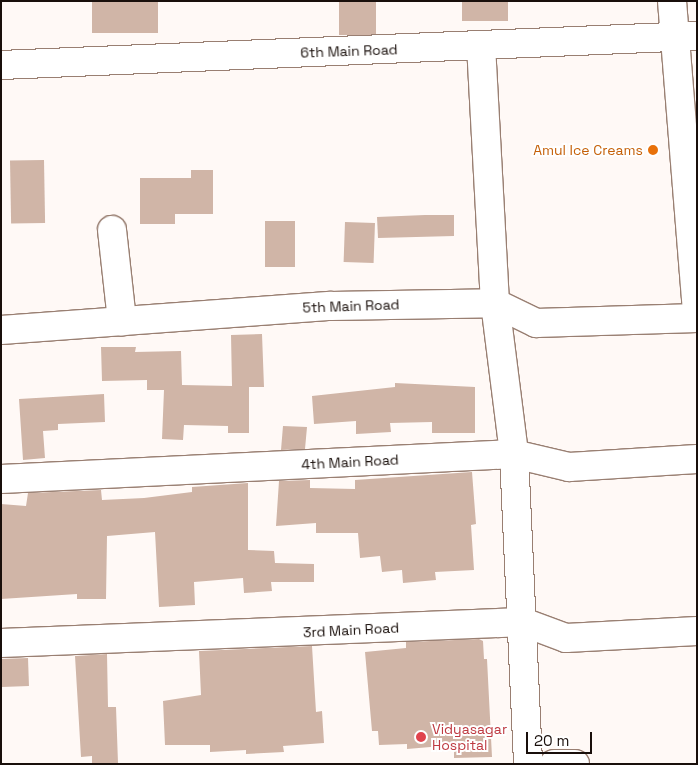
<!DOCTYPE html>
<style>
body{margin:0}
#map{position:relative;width:698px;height:765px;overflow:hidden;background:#fff9f6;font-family:"Space Grotesk",sans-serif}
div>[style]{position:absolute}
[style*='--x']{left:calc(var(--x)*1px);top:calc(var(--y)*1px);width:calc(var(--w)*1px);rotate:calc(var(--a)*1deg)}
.building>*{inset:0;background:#d0b5a7;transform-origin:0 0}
.roads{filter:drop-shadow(1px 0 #997f72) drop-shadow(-1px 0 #997f72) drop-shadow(0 1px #997f72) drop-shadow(0 -1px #997f72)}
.minor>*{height:28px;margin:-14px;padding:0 14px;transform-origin:14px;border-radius:14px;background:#fff}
.dots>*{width:14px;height:14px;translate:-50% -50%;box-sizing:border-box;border:2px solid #fff;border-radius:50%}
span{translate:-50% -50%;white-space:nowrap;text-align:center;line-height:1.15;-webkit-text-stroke:4px #fff;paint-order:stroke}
.street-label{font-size:14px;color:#190f0b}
.food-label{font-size:14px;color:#c56008}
.right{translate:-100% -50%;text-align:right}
.health-label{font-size:14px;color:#be3a42}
.left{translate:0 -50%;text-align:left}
.frame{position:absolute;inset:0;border:2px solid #190f0b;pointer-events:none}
.scale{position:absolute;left:526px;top:732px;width:66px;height:22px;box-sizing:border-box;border:2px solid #190f0b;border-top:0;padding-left:6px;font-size:15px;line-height:18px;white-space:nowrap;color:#190f0b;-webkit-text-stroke:4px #fff;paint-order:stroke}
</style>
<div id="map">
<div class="building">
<i style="left:92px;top:1px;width:66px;height:32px"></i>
<i style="left:339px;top:1px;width:37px;height:34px"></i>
<i style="left:462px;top:1px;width:46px;height:20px"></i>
<i style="left:44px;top:160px;width:63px;height:34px;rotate:89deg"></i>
<i style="clip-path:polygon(191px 170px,213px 170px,213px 214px,175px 214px,175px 224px,140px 224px,140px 178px,191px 178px)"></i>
<i style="clip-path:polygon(425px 215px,454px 215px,454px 236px,378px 238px,377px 217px)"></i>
<i style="left:265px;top:221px;width:30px;height:46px"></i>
<i style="left:345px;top:222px;width:30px;height:40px;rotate:2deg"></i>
<i style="clip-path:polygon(262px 334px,264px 387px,249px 387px,249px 433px,228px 433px,228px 426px,184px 425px,183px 440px,162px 439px,164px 390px,147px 390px,147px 380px,102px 381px,101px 347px,136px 347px,135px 352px,181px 351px,182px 385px,232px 386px,231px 335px)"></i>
<i style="clip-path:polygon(395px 383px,475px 387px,475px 433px,432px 433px,432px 422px,390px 423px,391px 432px,356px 434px,356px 421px,314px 424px,312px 396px,395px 387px)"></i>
<i style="clip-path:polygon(104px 394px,105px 422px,58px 424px,58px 430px,43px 431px,45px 458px,23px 460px,19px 399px)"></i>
<i style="clip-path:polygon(283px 426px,307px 427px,305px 449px,281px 450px)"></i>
<i style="clip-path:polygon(472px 472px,476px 524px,471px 525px,474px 570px,435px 572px,436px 580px,403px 583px,402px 570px,382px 572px,380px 556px,360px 558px,358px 533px,316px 533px,316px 523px,276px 526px,279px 481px,310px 480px,310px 488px,355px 489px,355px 480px)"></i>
<i style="clip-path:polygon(248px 483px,248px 550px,274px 551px,275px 563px,314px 564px,314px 582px,271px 582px,272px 591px,244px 593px,243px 578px,194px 582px,195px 605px,159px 607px,155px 532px,107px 536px,106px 599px,77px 599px,77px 594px,1px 599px,1px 504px,26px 506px,28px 493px,101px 490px,102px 500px,144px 498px,192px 492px,192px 487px)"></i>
<i style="clip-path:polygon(479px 639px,483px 641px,484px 659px,487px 659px,492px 757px,454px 758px,454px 745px,407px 749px,407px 744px,379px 745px,378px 731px,372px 731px,365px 652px,406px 648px,406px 642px)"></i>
<i style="clip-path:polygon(312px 646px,316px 712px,322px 711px,324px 743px,283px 746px,284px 752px,246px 754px,246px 750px,210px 752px,210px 745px,165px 745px,163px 701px,201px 695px,199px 651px)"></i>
<i style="clip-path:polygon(107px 654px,108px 707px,116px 707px,118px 763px,92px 764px,92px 756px,81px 757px,75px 656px)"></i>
<i style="left:28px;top:658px;width:28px;height:27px;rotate:88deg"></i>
</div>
<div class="roads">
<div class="minor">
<i style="--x:672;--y:1;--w:314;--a:85.4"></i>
<i style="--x:481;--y:45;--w:258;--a:86.9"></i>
<i style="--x:495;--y:303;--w:152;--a:82.8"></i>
<i style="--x:514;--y:454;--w:310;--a:87.4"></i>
<i style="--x:1;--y:65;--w:697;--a:-2.39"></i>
<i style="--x:112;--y:230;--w:92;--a:83.7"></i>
<i style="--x:1;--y:330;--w:331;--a:-4.2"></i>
<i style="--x:331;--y:306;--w:164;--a:-1"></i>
<i style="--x:495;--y:303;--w:46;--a:26"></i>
<i style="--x:536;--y:323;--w:161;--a:-1.8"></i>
<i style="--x:1;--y:479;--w:514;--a:-2.79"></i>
<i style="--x:514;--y:454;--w:57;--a:13.3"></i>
<i style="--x:569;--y:467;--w:128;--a:-3.6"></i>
<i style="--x:1;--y:643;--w:522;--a:-2.3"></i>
<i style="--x:523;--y:622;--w:46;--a:20.4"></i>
<i style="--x:566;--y:638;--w:131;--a:-3.1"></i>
<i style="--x:554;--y:764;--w:21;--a:0"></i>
</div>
</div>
<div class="dots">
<i style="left:653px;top:150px;background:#e8710a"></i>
<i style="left:421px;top:737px;background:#e0444e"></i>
</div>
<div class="street-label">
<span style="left:349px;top:51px;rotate:-2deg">6th Main Road</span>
<span style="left:351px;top:306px;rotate:-2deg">5th Main Road</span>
<span style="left:350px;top:462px;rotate:-3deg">4th Main Road</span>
<span style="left:351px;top:630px;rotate:-3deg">3rd Main Road</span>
</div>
<div class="food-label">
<span class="right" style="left:643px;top:150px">Amul Ice Creams</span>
</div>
<div class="health-label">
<span class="left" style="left:432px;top:737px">Vidyasagar<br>Hospital</span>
</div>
<div class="frame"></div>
<div class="scale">20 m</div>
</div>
